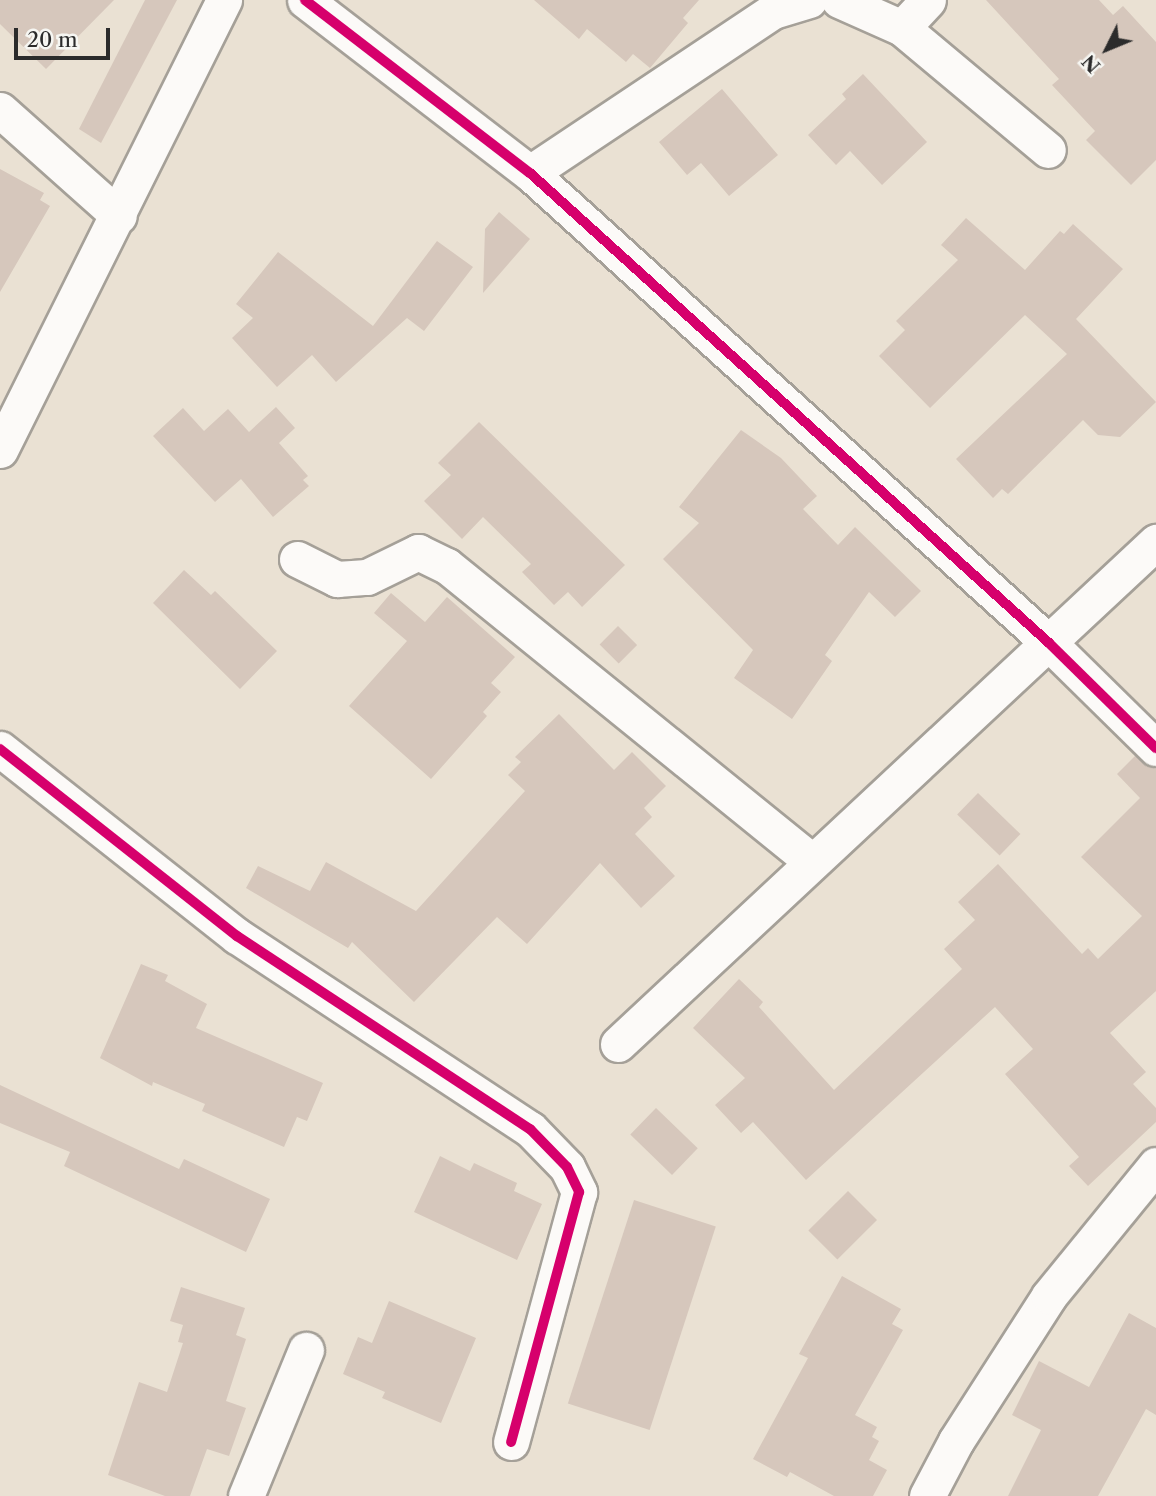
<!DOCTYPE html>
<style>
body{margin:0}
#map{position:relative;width:1156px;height:1496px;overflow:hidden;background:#eae1d3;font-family:"Libre Caslon Text",serif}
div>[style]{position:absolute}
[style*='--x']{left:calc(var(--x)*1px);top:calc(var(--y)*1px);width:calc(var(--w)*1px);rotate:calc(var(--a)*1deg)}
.building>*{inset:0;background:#d6c7bc;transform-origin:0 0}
.roads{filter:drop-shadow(2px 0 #a5a098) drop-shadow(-2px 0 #a5a098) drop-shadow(0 2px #a5a098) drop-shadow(0 -2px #a5a098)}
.street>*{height:35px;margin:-17.5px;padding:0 17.5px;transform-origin:17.5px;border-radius:17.5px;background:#fcfaf8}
.cycleway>*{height:10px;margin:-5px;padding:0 5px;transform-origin:5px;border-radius:5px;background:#d6006c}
span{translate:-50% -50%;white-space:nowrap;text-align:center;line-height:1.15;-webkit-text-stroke:5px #f6f6f2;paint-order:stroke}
.north{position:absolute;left:1072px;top:14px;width:70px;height:70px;-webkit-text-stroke:5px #f6f6f2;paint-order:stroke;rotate:227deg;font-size:19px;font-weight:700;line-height:28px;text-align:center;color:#2b2b2b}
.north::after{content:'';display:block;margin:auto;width:24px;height:32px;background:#2b2b2b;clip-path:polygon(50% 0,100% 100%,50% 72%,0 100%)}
.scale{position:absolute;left:14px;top:28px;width:96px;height:32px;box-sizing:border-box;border:4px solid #2b2b2b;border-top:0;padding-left:9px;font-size:21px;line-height:24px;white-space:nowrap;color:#2b2b2b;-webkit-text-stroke:5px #f6f6f2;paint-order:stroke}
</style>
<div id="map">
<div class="building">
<i style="clip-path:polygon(0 0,114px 0,46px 69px,0 24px)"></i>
<i style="clip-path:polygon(145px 0,177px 0,101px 143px,79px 129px)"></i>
<i style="clip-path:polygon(534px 0,699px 0,683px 18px,688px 23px,650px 68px,633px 54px,626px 62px,587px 29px,579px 39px)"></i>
<i style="clip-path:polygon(986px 0,1099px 0,1113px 15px,1123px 6px,1156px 42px,1156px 160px,1131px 185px,1086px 140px,1095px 131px,1052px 85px,1059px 79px)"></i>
<i style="clip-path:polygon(863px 74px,927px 142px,882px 185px,850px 151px,836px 165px,808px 135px,846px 99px,842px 94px)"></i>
<i style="clip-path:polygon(722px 89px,778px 155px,729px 196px,701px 163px,687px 175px,659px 142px)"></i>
<i style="clip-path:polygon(0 169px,44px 193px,40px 200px,50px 206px,0 292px)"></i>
<i style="clip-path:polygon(499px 212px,530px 239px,483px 293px,485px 229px)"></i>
<i style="clip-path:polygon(966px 218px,1025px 270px,1060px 231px,1064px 234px,1073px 224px,1123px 269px,1076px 319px,1156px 402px,1120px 437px,1098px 435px,1083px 420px,1008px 494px,1002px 489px,993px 498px,956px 459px,1067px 354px,1025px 315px,930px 408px,879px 356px,905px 330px,896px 321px,958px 260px,941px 245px)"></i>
<i style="clip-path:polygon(437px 241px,473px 267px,424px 331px,407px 318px,336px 382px,312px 355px,277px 387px,232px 338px,253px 318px,236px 304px,278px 252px,373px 326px)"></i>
<i style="clip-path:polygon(276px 407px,295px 428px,279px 443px,308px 476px,303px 480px,309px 486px,273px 517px,241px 479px,215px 502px,153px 436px,183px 408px,204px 431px,228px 409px,249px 432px)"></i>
<i style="clip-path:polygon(479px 422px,625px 565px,582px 607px,568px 592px,554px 605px,522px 572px,531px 564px,483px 517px,462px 539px,424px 501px,451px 475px,438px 463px)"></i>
<i style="clip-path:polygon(741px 430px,781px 458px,817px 496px,803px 509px,838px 545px,855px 527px,921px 591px,895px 617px,869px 592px,825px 655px,832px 661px,792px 719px,734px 678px,753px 650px,663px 559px,699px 523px,679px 507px)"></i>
<i style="clip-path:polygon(184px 570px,211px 595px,215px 591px,277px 651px,240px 689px,153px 603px)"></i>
<i style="clip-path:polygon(391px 593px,425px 622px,447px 597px,515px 657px,491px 683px,501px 692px,483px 712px,487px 716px,431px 779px,349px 706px,407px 641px,374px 613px)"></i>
<i style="left:618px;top:626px;width:27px;height:26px;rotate:45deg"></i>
<i style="clip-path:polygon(559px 714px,614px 770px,632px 752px,666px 786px,644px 808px,652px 817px,635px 834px,675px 876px,641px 908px,600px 863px,527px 944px,497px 917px,414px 1002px,352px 942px,348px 948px,246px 888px,258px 866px,310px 891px,326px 862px,416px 911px,525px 791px,508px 775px,521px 762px,515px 757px)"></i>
<i style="clip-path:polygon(1135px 756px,1156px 769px,1156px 991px,1110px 1033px,1146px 1072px,1133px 1084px,1156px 1108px,1156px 1122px,1088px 1186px,1069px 1166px,1079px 1157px,1005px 1074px,1033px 1049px,995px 1007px,806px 1180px,753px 1122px,741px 1133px,715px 1105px,745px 1078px,693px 1028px,739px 979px,763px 1002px,759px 1007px,834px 1090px,962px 969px,944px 949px,975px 920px,958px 902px,998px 864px,1082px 954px,1088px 948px,1098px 959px,1142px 916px,1081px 857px,1140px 798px,1117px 774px)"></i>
<i style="left:978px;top:793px;width:59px;height:30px;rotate:44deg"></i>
<i style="clip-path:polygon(141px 964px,168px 975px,165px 981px,207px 1004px,196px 1028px,323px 1083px,307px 1121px,297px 1117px,284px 1147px,202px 1111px,205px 1104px,153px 1082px,152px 1086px,100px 1058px)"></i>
<i style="clip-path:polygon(0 1085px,179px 1169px,184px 1159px,270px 1199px,246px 1252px,64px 1166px,70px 1152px,0 1123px)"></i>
<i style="left:656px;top:1108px;width:58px;height:37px;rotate:44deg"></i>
<i style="clip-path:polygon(440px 1156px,470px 1171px,474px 1163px,517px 1183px,514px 1191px,542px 1204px,517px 1260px,414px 1212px)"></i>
<i style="left:848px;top:1191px;width:41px;height:56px;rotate:45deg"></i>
<i style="left:634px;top:1200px;width:86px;height:214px;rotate:18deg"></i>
<i style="clip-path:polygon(842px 1276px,901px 1309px,892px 1324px,903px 1330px,855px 1415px,877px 1427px,872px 1437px,879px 1441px,869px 1460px,887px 1470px,873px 1496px,834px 1496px,790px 1472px,787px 1477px,753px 1459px,808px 1358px,799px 1354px)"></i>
<i style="clip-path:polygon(181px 1287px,245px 1308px,236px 1335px,246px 1339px,226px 1401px,246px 1408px,229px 1456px,207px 1449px,190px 1496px,165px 1496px,108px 1475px,139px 1382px,167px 1392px,183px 1343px,178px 1342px,183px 1325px,170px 1321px)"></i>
<i style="clip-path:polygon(389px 1301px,476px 1338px,441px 1423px,382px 1398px,385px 1392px,343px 1374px,358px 1337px,372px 1343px)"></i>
<i style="clip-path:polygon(1129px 1313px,1156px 1328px,1156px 1415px,1146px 1409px,1098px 1496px,1008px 1496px,1041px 1430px,1012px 1415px,1039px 1361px,1089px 1387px)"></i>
</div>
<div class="roads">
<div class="street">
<i style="--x:305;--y:0;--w:284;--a:37.6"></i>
<i style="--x:530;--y:173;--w:700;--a:42.16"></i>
<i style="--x:1049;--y:643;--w:150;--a:44.5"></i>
<i style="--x:839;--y:0;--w:69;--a:24"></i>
<i style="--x:902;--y:28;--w:190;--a:39.9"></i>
<i style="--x:902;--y:28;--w:38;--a:-47"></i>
<i style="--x:0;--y:110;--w:159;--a:41.7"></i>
<i style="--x:530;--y:173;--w:292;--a:-33.7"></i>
<i style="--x:773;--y:11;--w:38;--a:-17"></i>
<i style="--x:0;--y:450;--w:503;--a:-63.54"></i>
<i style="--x:297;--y:559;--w:45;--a:26.6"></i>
<i style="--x:337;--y:579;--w:30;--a:-4"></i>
<i style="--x:367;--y:577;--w:57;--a:-26.1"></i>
<i style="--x:418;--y:552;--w:32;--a:26"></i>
<i style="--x:447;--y:566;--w:469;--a:39"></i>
<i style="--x:0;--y:749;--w:302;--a:38.3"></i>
<i style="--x:237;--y:936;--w:351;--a:33.4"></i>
<i style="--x:530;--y:1129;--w:53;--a:45.8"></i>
<i style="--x:567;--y:1167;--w:28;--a:64"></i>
<i style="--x:579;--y:1192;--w:259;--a:105.2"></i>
<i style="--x:618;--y:1044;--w:736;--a:-43.02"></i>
<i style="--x:246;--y:1496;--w:158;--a:-67.7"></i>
<i style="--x:927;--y:1496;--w:62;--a:-62.2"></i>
<i style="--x:956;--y:1441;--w:172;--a:-57.3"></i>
<i style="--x:1049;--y:1296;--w:169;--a:-50.8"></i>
</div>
</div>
<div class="cycleway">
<i style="--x:305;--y:0;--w:284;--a:37.6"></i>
<i style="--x:530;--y:173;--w:700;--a:42.16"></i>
<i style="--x:1049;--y:643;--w:150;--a:44.5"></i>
<i style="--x:0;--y:749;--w:302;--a:38.3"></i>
<i style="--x:237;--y:936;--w:351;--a:33.4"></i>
<i style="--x:530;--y:1129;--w:53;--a:45.8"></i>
<i style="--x:567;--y:1167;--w:28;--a:64"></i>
<i style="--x:579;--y:1192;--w:259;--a:105.2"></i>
</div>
<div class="north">N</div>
<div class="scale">20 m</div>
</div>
